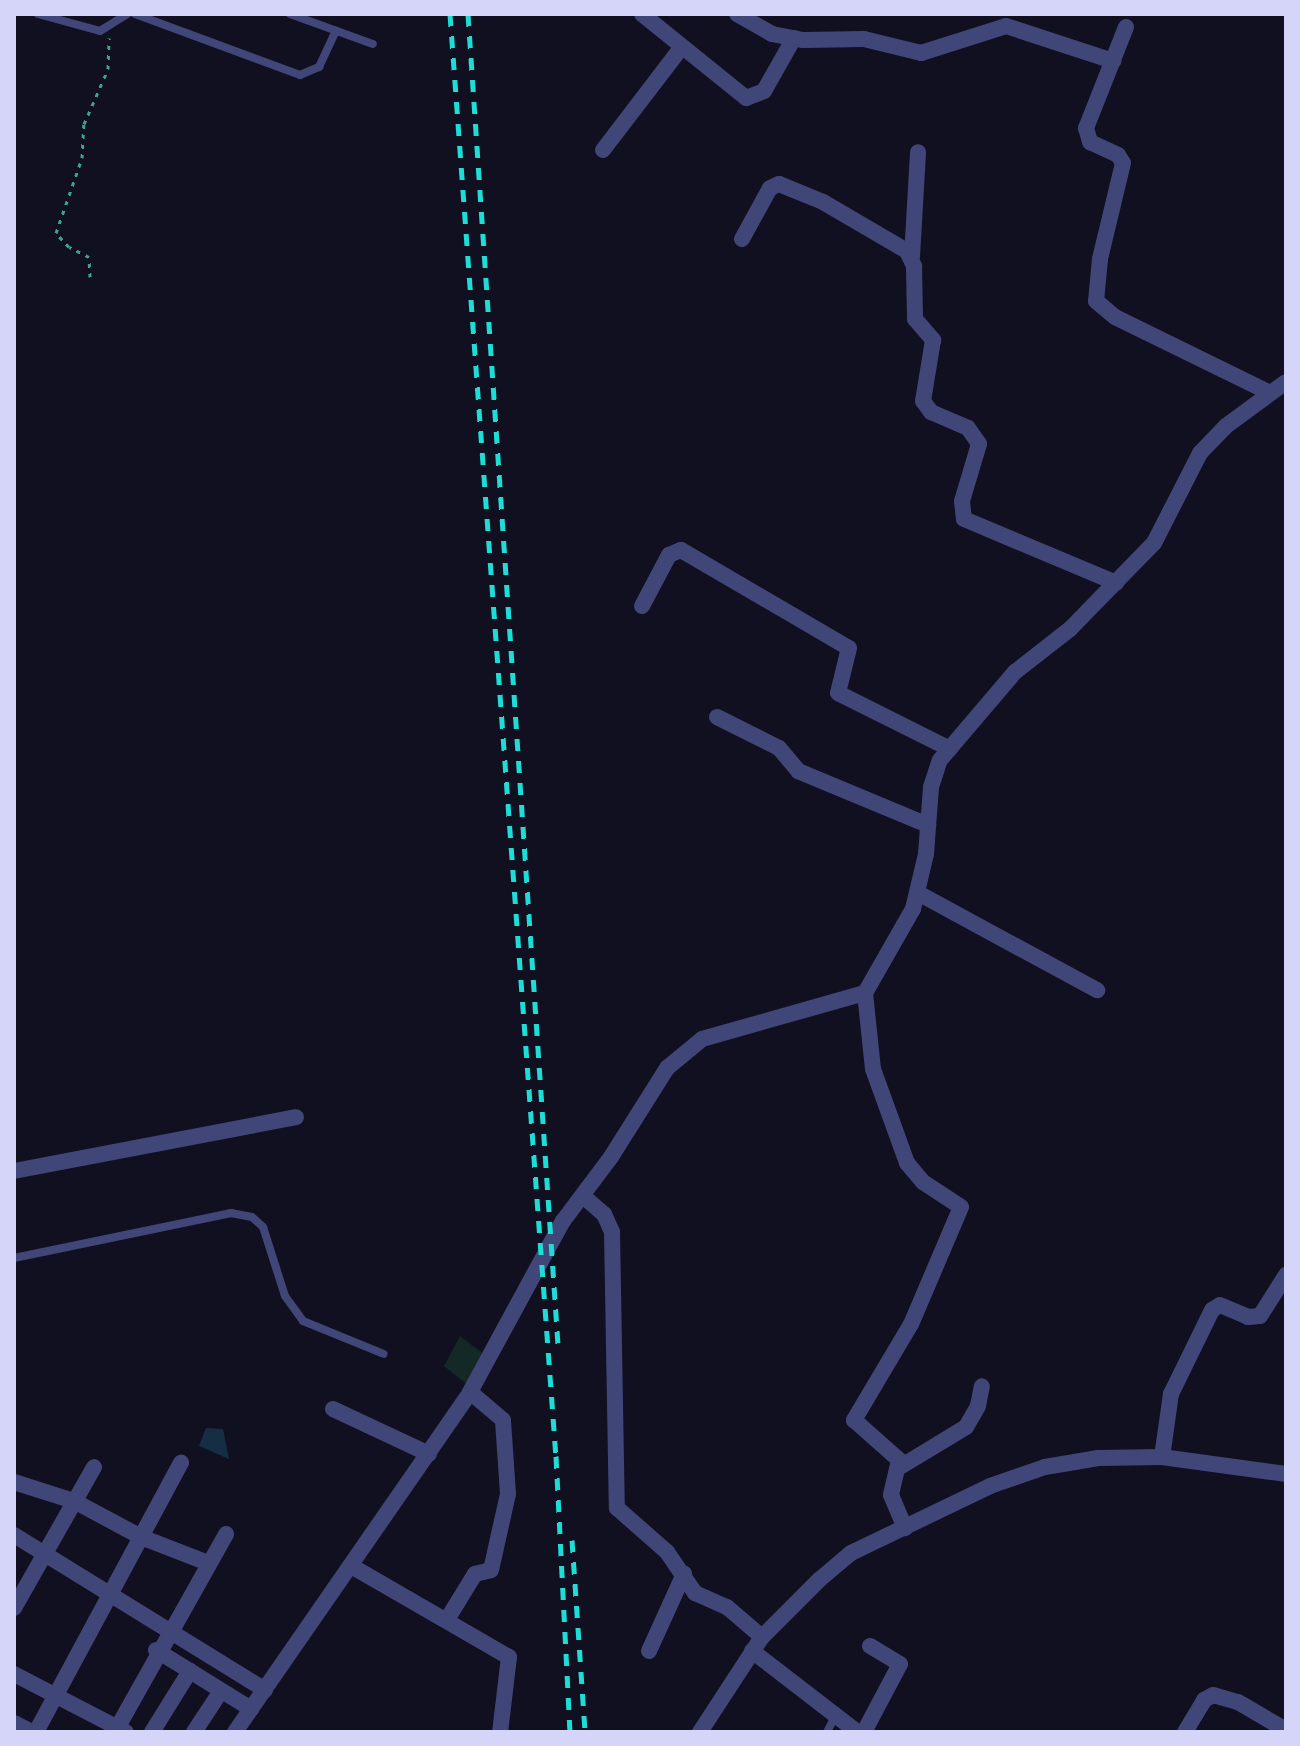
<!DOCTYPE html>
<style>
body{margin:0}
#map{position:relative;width:1300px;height:1746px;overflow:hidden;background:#101020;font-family:Roboto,sans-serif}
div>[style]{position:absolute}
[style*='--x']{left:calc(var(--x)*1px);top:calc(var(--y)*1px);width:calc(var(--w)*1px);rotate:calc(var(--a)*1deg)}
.green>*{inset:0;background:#142925}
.water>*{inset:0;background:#162e44}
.path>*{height:3px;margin-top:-1.5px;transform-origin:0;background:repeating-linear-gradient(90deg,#3ea490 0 4px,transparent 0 10px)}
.service>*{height:8px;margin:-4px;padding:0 4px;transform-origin:4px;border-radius:4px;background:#414678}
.minor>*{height:16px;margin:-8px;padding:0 8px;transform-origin:8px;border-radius:8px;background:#414678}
.rail>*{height:5px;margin-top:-2.5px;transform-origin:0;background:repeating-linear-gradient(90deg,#1edcd6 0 12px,transparent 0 22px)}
span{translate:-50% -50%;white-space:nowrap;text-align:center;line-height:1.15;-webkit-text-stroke:6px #101020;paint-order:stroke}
.frame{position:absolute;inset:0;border:16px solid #d4d5f9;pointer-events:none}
</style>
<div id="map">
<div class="green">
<i style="clip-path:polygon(460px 1336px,485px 1355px,469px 1386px,444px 1366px)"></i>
</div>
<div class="water">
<i style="clip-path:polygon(206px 1428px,223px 1429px,229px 1459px,199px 1446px)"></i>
</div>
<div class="path">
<i style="--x:90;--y:277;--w:20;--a:-93"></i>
<i style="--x:89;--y:257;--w:22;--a:-153"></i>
<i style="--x:69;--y:247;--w:19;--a:-133"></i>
<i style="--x:56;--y:233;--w:79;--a:-70.9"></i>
<i style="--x:82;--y:158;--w:34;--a:-87"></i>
<i style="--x:84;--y:124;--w:60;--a:-66.4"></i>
<i style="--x:108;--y:69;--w:31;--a:-88"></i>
</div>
<div class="service">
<i style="--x:38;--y:14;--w:64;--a:15.3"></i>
<i style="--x:100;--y:31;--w:32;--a:-32"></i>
<i style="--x:135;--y:14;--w:176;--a:20.3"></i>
<i style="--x:300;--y:75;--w:21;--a:-23"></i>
<i style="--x:319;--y:67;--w:40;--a:-65"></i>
<i style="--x:290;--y:14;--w:88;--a:19.9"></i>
<i style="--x:14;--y:1258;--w:222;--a:-11.7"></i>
<i style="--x:231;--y:1213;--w:21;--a:11"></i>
<i style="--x:252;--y:1217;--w:15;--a:42"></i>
<i style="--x:263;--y:1227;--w:72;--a:72.3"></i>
<i style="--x:285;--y:1296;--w:31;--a:54"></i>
<i style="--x:303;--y:1321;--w:87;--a:22.2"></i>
<i style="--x:827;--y:1732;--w:16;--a:-63"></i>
</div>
<div class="minor">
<i style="--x:642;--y:14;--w:134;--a:38.9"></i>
<i style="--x:746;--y:98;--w:19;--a:-21"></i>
<i style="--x:764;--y:91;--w:61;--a:-60.5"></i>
<i style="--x:737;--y:14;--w:40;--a:29.7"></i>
<i style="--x:772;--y:34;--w:32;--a:11"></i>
<i style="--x:803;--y:40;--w:61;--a:-0.9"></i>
<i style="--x:864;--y:39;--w:59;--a:13.8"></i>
<i style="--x:921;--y:53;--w:89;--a:-17.6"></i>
<i style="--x:1006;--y:26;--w:113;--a:18.1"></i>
<i style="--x:1126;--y:27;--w:109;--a:111.6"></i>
<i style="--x:1086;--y:128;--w:15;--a:74"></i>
<i style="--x:1090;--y:142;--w:31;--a:25"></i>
<i style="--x:1118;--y:155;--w:9;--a:58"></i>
<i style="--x:1123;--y:163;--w:99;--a:103.5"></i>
<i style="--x:1100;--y:259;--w:42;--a:95.4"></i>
<i style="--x:1096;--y:301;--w:25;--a:40"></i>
<i style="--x:1115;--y:317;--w:173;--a:26.1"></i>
<i style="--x:603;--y:150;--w:128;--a:-52.6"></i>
<i style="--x:742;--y:239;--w:58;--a:-61.2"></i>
<i style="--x:770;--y:188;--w:10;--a:-24"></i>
<i style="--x:779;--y:184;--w:48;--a:22.2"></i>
<i style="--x:823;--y:202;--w:97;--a:30.3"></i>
<i style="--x:907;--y:251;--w:17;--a:65"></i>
<i style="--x:914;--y:266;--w:53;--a:88.9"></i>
<i style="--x:915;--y:319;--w:28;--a:49"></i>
<i style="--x:933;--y:340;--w:62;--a:99.3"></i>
<i style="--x:923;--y:401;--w:14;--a:54"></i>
<i style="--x:931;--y:412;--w:40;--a:23.4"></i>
<i style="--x:968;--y:428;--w:19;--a:55"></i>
<i style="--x:979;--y:444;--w:59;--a:106.6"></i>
<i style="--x:962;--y:501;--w:18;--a:84"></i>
<i style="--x:964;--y:519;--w:165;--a:22.8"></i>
<i style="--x:912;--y:257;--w:105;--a:-86.7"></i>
<i style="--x:642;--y:606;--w:58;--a:-62.1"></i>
<i style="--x:669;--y:555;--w:13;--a:-23"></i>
<i style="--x:681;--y:550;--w:194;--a:30.3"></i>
<i style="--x:849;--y:648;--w:46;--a:103.7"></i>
<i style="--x:838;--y:693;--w:125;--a:26.6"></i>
<i style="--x:717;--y:717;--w:69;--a:26.6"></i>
<i style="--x:779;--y:748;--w:30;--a:50"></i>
<i style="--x:798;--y:771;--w:141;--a:22.6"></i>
<i style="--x:918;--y:893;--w:204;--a:28.5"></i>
<i style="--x:865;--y:993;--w:76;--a:84"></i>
<i style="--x:873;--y:1069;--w:100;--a:70.1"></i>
<i style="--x:907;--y:1163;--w:25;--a:50"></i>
<i style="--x:923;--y:1182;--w:45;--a:33.3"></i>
<i style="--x:961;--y:1207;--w:127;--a:113.1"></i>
<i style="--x:911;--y:1324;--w:112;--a:120.7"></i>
<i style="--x:854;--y:1420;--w:60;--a:41.6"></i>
<i style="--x:899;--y:1460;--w:36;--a:103"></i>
<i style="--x:891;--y:1495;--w:36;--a:67"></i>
<i style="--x:14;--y:1171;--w:287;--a:-10.8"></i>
<i style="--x:583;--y:1196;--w:28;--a:41"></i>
<i style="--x:604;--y:1214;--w:20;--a:66"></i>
<i style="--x:612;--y:1232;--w:276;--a:89"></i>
<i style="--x:617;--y:1508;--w:67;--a:41.3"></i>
<i style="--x:667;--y:1552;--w:50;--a:55.7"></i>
<i style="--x:695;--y:1593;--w:35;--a:24"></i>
<i style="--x:727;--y:1607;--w:46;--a:40.6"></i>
<i style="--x:333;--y:1409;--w:106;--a:25.1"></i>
<i style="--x:1162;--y:1457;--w:64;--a:-81.9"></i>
<i style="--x:1171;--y:1394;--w:93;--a:-64"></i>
<i style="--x:1212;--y:1310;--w:9;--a:-32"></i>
<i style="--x:1220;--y:1305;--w:30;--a:23"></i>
<i style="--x:1248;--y:1317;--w:12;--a:-5"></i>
<i style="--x:1260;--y:1316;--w:49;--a:-57.6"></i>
<i style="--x:900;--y:1467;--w:77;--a:-31.2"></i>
<i style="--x:966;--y:1427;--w:24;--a:-60"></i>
<i style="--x:978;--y:1406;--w:20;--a:-79"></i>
<i style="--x:14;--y:1482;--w:63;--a:17.6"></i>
<i style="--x:74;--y:1501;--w:76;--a:28.2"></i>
<i style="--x:141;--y:1537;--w:72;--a:21.2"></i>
<i style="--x:14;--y:1535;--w:295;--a:31.7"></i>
<i style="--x:353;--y:1567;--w:180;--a:30"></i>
<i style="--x:509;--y:1657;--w:76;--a:96.8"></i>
<i style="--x:14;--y:1608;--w:162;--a:-60.4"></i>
<i style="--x:448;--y:1618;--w:52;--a:-58.5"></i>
<i style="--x:475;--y:1574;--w:16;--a:-14"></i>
<i style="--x:491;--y:1570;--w:78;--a:-77.4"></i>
<i style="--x:508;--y:1494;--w:74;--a:-93.9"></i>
<i style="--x:503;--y:1420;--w:43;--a:-139.7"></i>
<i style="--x:156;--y:1650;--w:112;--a:31.8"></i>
<i style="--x:649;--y:1651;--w:85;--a:-65.6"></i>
<i style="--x:752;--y:1651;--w:133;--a:37.6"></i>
<i style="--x:14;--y:1674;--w:126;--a:27.4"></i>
<i style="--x:14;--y:1723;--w:20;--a:27"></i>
<i style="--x:36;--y:1732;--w:306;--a:-61.7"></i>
<i style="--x:115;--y:1732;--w:227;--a:-60.7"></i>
<i style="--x:152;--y:1732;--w:72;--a:-58.1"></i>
<i style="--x:194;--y:1732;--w:49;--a:-56.6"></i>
<i style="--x:235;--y:1732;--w:413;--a:-55.3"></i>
<i style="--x:470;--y:1392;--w:195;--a:-61.5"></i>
<i style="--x:563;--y:1221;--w:80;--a:-53.1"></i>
<i style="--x:611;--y:1157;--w:105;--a:-57.8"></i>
<i style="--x:667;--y:1068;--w:45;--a:-39.6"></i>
<i style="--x:702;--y:1039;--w:169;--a:-15.8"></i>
<i style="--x:865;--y:993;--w:97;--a:-60.3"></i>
<i style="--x:913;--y:909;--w:57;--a:-76.7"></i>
<i style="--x:926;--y:854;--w:67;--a:-85.7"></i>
<i style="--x:931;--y:787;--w:28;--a:-72"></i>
<i style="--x:940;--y:760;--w:116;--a:-49.6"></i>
<i style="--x:1015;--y:672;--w:70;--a:-38"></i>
<i style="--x:1070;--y:629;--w:120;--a:-45.7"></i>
<i style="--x:1154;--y:543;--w:101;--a:-62.9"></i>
<i style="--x:1200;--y:453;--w:37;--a:-46"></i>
<i style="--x:1226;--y:426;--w:74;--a:-36.3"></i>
<i style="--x:700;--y:1732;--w:113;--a:-56.9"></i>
<i style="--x:762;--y:1637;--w:81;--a:-45"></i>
<i style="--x:819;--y:1580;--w:42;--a:-40.2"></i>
<i style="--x:851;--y:1553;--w:154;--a:-25.7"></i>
<i style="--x:990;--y:1486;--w:58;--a:-19.1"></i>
<i style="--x:1045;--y:1467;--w:54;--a:-9.6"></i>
<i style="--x:1098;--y:1458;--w:64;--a:-0.9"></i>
<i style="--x:1162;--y:1457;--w:125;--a:7.8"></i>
<i style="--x:864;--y:1732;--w:77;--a:-62.1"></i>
<i style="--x:900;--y:1664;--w:35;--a:-149"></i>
<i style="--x:1185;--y:1732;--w:37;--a:-59"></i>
<i style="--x:1204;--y:1700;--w:10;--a:-29"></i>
<i style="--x:1213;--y:1695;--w:26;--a:16"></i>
<i style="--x:1238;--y:1702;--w:56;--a:30.3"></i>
</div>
<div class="rail">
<i style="--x:450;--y:14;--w:1446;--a:85.8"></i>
<i style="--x:556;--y:1456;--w:276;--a:87.1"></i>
<i style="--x:468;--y:14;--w:1334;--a:86.13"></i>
<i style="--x:572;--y:1540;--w:192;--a:86.1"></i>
</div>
<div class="frame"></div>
</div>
